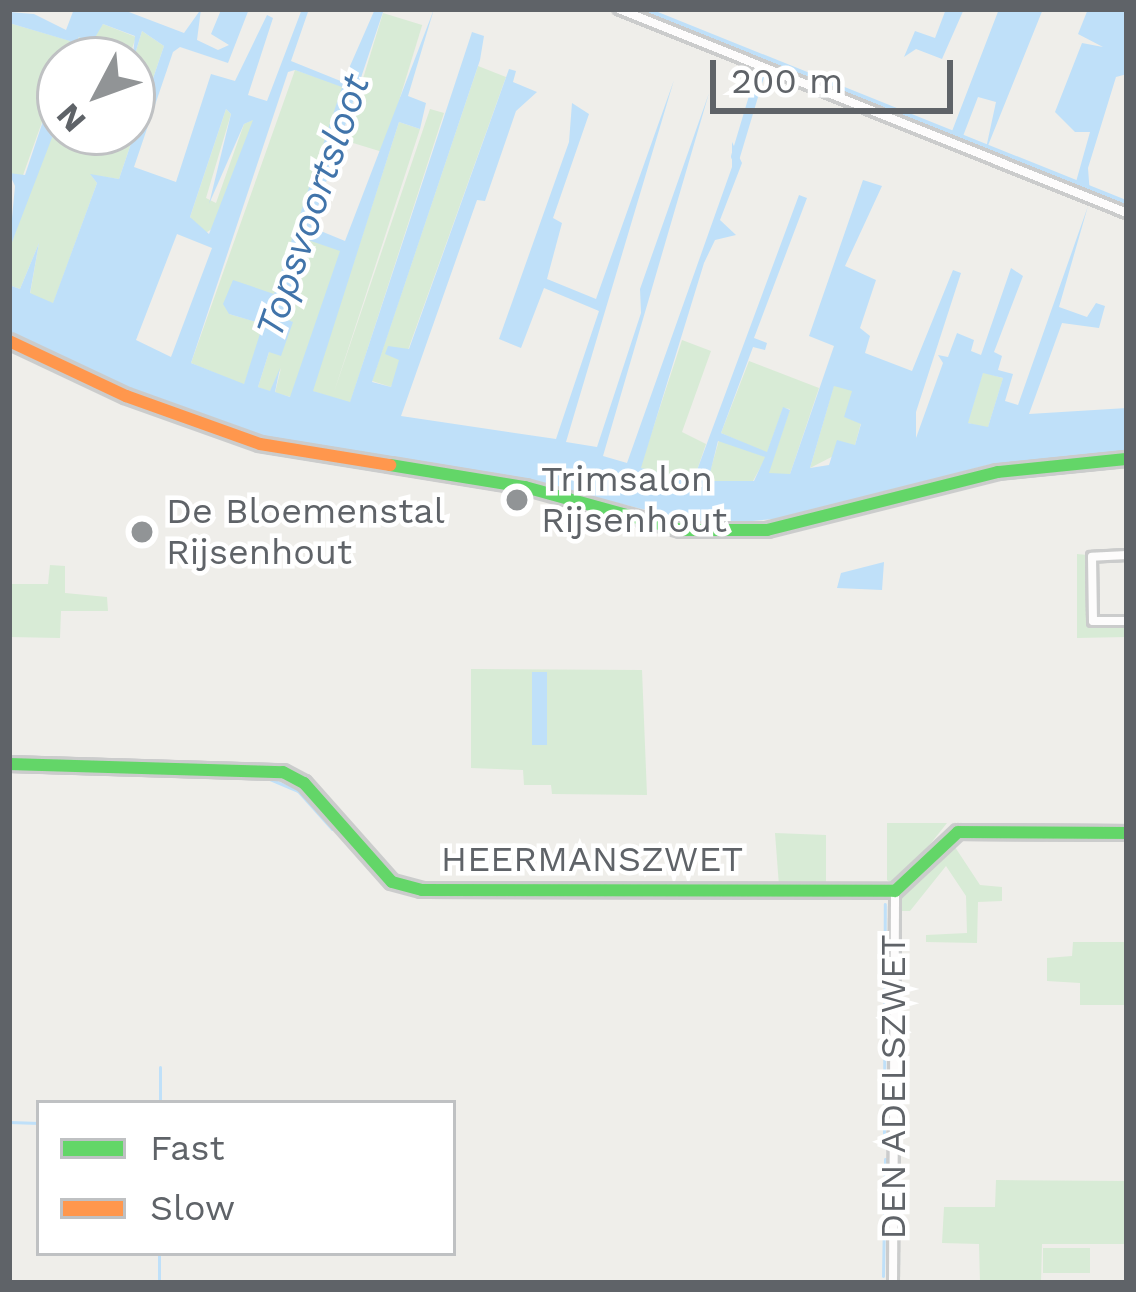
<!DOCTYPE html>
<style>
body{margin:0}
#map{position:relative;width:1136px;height:1292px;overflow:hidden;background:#efeeea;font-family:"Work Sans",sans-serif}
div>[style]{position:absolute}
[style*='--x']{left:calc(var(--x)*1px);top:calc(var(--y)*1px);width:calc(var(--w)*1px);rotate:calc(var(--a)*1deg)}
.green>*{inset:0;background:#d8ebd6;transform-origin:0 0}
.water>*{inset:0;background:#bfe0f9;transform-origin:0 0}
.stream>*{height:3px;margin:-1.5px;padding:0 1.5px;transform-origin:1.5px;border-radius:1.5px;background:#bfe0f9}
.canal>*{height:9px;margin:-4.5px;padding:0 4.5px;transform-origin:4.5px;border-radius:4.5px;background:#bfe0f9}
.roads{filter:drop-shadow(3px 0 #cbcccc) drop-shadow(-3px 0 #cbcccc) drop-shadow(0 3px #cbcccc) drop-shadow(0 -3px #cbcccc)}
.street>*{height:8px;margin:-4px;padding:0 4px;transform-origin:4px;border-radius:4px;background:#fdfcfc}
.fast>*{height:12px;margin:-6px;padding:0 6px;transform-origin:6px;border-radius:6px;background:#63d668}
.slow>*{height:12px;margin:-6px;padding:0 6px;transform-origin:6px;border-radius:6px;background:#ff974d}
.dots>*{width:33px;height:33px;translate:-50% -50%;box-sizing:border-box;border:6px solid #fff;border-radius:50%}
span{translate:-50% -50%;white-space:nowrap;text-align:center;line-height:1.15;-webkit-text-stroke:9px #fff;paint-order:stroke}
.poi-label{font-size:36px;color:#5f6368}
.left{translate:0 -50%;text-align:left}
.street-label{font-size:36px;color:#5f6368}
.water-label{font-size:39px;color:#4174aa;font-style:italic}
.frame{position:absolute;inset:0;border:12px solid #5f6368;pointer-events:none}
.legend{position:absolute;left:36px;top:1100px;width:420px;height:156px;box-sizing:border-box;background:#fff;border:3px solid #bfc1c3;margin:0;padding:15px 21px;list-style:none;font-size:36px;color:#5f6368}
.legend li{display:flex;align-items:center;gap:24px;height:60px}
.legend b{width:60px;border:3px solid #bfc1c3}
.north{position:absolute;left:36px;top:36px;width:120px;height:120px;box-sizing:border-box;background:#fff;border:3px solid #bfc1c3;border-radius:50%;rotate:229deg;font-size:33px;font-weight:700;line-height:48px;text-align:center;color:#5f6368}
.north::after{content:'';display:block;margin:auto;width:42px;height:54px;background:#919496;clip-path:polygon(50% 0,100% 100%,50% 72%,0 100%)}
.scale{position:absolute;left:710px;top:60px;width:243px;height:54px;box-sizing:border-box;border:6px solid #5f6368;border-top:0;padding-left:15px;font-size:36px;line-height:42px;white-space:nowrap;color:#5f6368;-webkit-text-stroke:9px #fff;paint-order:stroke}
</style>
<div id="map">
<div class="green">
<i style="left:383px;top:13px;width:41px;height:133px;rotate:17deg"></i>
<i style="clip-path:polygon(9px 23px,71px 41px,22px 178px,9px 173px)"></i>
<i style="clip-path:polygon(103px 24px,136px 37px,128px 60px,70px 60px,79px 37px,88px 40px)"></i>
<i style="clip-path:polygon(142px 31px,164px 46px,119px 179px,91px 175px,97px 183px,53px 304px,30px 294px,39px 243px,20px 289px,9px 285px,9px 250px,60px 108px,60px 132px,132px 132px,132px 64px)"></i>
<i style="clip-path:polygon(478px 66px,506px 77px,408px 350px,391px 387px,372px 381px)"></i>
<i style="clip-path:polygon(295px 70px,343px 86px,274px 295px,229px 314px,264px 324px,244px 385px,191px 363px)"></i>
<i style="clip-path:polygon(226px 109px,231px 114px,206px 198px,216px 203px,244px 124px,254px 119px,215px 227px,204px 234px,190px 217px)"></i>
<i style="clip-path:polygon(430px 109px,444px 113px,350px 403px,312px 391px,399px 122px,420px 129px,334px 392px)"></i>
<i style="clip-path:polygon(308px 239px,341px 250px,291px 397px,275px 393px,281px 368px,270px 392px,258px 387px,269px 352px,292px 322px,281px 317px)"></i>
<i style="clip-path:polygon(682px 340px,711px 351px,682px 432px,706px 444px,693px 482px,640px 468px)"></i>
<i style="clip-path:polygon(865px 353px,845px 417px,861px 423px,855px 445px,810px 468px,834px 385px)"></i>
<i style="clip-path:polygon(749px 361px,819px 388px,790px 474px,768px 474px,790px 409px,783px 408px,767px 453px,721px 433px)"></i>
<i style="left:983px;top:372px;width:21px;height:53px;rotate:17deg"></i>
<i style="clip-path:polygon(719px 440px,766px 457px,753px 481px,707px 482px)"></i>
<i style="clip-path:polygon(1077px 554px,1087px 555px,1088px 624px,1127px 626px,1127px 637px,1077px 638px)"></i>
<i style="clip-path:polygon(50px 565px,65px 566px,65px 593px,107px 597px,108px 611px,61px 611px,60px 638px,9px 637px,9px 584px,48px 584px)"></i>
<i style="clip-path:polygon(471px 669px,642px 670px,647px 795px,552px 794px,551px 785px,524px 785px,523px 770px,471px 768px)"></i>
<i style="clip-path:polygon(887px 823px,947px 823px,896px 887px,887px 880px)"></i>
<i style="clip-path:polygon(775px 833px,826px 835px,826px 884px,779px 886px)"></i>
<i style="clip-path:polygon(953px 844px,980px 885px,1002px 887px,1002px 901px,978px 902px,977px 943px,926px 942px,926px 935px,967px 933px,966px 896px,946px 866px,910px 911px,900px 911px,901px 896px)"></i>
<i style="clip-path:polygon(1073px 942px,1127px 942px,1127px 1005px,1080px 1005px,1080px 983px,1047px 981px,1047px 958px,1072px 956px)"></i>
<i style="clip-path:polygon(996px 1180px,1127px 1181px,1127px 1244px,1042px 1244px,1041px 1283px,980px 1283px,979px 1244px,942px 1243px,944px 1207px,995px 1207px)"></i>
<i style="left:1043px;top:1248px;width:47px;height:25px"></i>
</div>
<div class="water">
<i style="clip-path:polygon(evenodd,74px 9px,121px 9px,184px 33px,201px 9px,197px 40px,218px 50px,229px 45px,211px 34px,221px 10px,249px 9px,228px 63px,180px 47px,173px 52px,134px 167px,176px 182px,211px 74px,235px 81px,267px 15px,273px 18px,248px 95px,267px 101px,302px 9px,309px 9px,291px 61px,343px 82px,375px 9px,384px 9px,311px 227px,345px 241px,434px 9px,408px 96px,426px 103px,420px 129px,399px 122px,313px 391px,350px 402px,472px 32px,484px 36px,480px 60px,372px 382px,391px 387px,399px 360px,385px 354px,388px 346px,409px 349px,509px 69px,516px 71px,513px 82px,537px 92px,516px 111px,485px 201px,477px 200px,401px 416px,556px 439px,599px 311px,544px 288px,521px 348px,499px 339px,569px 142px,572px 103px,589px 114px,553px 218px,562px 223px,547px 279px,596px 299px,674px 80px,566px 442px,597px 447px,641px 313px,640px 289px,709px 93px,603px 456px,627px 463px,732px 167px,732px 142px,742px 163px,720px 220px,736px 235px,715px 240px,704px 263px,641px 468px,693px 481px,799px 195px,807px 198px,754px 338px,767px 343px,765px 350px,753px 347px,721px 433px,767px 452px,783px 407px,790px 410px,769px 473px,790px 474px,834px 346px,809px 336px,863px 180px,882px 186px,845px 266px,876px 280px,860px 328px,870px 336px,865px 353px,912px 371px,953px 270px,961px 273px,916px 412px,916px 438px,943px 363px,938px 355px,948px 357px,957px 333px,974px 340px,971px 351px,981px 355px,1011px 268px,1023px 276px,994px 352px,1002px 356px,998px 370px,1013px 374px,1005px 401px,1018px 405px,1088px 206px,1059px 307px,1087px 317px,1096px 303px,1105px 306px,1099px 328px,1062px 323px,1029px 414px,1127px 408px,1127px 453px,988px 465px,785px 518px,707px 525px,504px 475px,273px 440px,152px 399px,9px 332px,9px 285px,20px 289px,39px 243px,30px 293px,53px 303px,97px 183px,90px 174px,119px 179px,164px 46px,142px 31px,132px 64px,135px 36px,103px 24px,91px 44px,79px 37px,64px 60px,70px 41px,9px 23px,9px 12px,34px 14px,66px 30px,74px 9px,295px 70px,342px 87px,274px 294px,233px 280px,223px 304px,229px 314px,263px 324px,244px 384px,191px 363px,288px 72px,295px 70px,74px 9px,226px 109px,231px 114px,209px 204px,244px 124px,253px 120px,209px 234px,190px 217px,226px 109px,74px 9px,177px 234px,212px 248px,171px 357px,136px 340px,177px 234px,74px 9px,308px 240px,340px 251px,290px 397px,275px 392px,280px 368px,270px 391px,258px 387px,269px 352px,281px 356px,293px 322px,281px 317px,308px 240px,74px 9px,983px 373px,1003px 378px,988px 427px,968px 423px,983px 373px,74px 9px,834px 386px,852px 391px,844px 417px,861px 424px,855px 445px,837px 440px,829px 465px,810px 468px,834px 386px,74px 9px,718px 441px,765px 457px,754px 481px,708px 481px,718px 441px)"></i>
<i style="clip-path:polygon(946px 9px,964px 9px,942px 59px,916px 49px,904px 57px,915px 31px,935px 38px)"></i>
<i style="clip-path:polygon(999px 9px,1043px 9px,985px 153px,996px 102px,978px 97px,960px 144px,949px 139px)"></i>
<i style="clip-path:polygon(1088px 9px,1126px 9px,1127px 16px,1127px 74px,1116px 77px,1088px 168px,1090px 195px,1074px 189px,1090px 132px,1075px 132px,1055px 112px,1082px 43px,1103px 47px,1078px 34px)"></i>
<i style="clip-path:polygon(60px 70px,58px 122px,9px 250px,15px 186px,9px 173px,25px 175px)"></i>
<i style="clip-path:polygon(884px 562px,882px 590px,837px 588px,841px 573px)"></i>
<i style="left:532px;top:672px;width:15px;height:73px"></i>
</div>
<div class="stream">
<i style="--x:265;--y:777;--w:36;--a:23"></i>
<i style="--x:298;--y:791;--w:51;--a:48.2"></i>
<i style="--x:160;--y:1103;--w:36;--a:-90"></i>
<i style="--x:9;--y:1122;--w:30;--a:2"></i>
<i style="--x:884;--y:1134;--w:230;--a:-89.8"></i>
<i style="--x:883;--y:1276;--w:117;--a:-89"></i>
<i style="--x:159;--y:1283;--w:30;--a:-90"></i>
</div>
<div class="canal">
<i style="--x:639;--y:9;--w:526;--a:21.88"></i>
<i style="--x:735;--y:156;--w:84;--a:-73.3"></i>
</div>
<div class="roads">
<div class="street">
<i style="--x:619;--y:9;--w:547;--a:21.88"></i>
<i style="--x:1127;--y:555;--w:35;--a:177"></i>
<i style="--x:1092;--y:557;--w:64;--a:89.1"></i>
<i style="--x:1093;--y:621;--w:34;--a:0"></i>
<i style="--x:893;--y:1283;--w:392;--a:-89.7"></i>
</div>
<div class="fast">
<i style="--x:390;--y:465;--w:137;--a:9.3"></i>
<i style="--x:525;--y:487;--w:162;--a:15.4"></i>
<i style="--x:681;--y:530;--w:86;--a:0"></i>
<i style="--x:767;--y:530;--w:238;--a:-14.1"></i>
<i style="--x:998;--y:472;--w:130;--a:-5.8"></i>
<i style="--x:9;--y:764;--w:274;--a:1.7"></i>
<i style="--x:283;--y:772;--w:24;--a:28"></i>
<i style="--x:304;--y:783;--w:132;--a:48.4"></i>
<i style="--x:392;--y:882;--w:31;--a:15"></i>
<i style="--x:422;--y:890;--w:473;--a:0.1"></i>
<i style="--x:895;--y:891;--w:86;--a:-43.1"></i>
<i style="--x:958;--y:832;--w:169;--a:0.3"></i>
</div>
<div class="slow">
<i style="--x:9;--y:341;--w:129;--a:25.2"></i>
<i style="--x:126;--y:396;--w:142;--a:19.7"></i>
<i style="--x:260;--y:444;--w:132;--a:9.2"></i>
</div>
</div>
<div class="dots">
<i style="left:517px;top:500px;background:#919496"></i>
<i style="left:142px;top:532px;background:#919496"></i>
</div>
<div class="poi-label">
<span class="left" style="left:541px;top:500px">Trimsalon<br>Rijsenhout</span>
<span class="left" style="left:166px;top:532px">De Bloemenstal<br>Rijsenhout</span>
</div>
<div class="street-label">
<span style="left:592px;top:860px">HEERMANSZWET</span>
<span style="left:894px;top:1087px;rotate:-90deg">DEN ADELSZWET</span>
</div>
<div class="water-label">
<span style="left:313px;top:206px;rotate:-71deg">Topsvoortsloot</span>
</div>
<div class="frame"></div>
<ul class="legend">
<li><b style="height:15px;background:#63d668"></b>Fast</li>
<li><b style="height:15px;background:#ff974d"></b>Slow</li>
</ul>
<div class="north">N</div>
<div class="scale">200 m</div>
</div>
